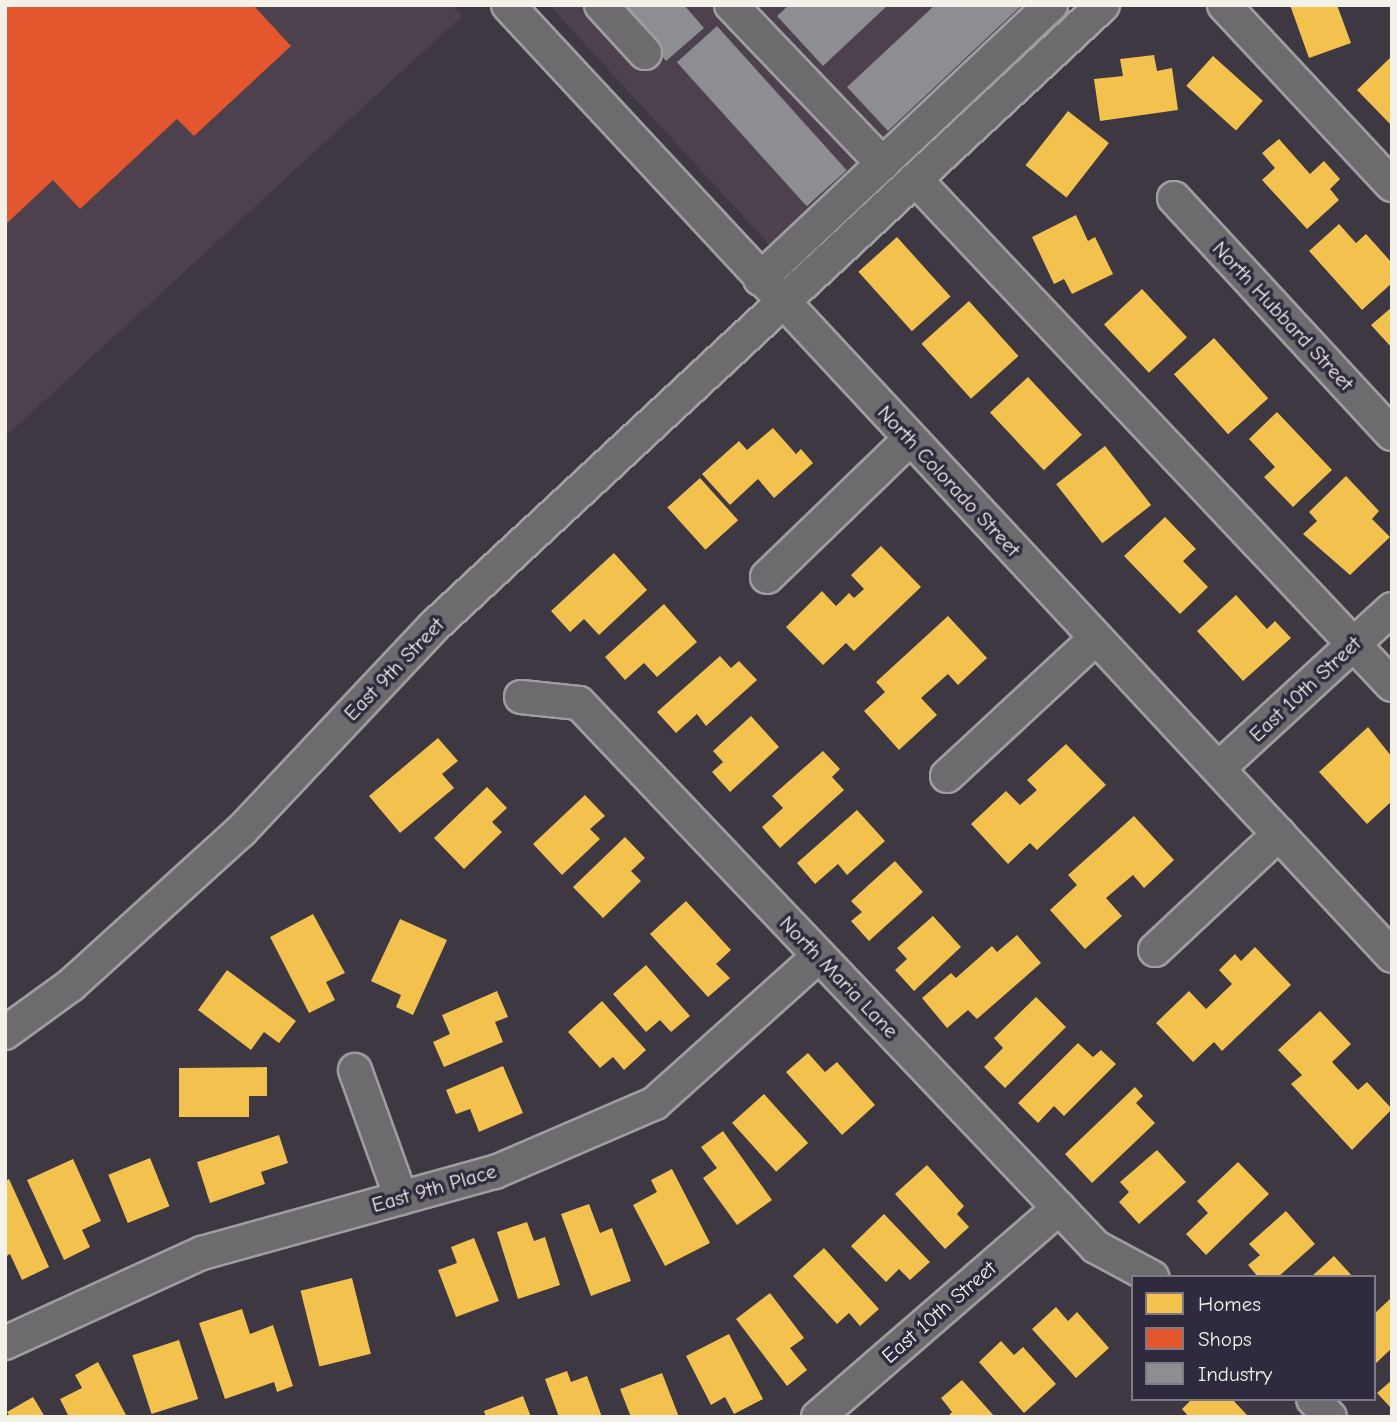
<!DOCTYPE html>
<style>
body{margin:0}
#map{position:relative;width:1397px;height:1422px;overflow:hidden;background:#3d3842;font-family:"Comic Neue",sans-serif}
div>[style]{position:absolute}
[style*='--x']{left:calc(var(--x)*1px);top:calc(var(--y)*1px);width:calc(var(--w)*1px);rotate:calc(var(--a)*1deg)}
.built>*{inset:0;background:#4c414d}
.homes>*{inset:0;background:#f2c14e;transform-origin:0 0}
.shops>*{inset:0;background:#e4572e}
.industry>*{inset:0;background:#8d8d92;transform-origin:0 0}
.roads{filter:drop-shadow(2px 0 #9f9da0) drop-shadow(-2px 0 #9f9da0) drop-shadow(0 2px #9f9da0) drop-shadow(0 -2px #9f9da0)}
.minor>*{height:32px;margin:-16px;padding:0 16px;transform-origin:16px;border-radius:16px;background:#6e6b6e}
span{translate:-50% -50%;white-space:nowrap;text-align:center;line-height:1.15;-webkit-text-stroke:7px #2f2a3d;paint-order:stroke}
.street-label{font-size:21px;color:#f4f1e8}
.frame{position:absolute;inset:0;border:7px solid #f4f1e8;pointer-events:none}
.legend{position:absolute;left:1131px;top:1275px;width:245px;height:126px;box-sizing:border-box;background:#2f2a3d;border:2px solid #7e7a81;margin:0;padding:9px 12px;list-style:none;font-size:21px;color:#f4f1e8}
.legend li{display:flex;align-items:center;gap:14px;height:35px}
.legend b{width:35px;border:2px solid #7e7a81}
</style>
<div id="map">
<div class="built">
<i style="clip-path:polygon(5px 5px,452px 5px,462px 16px,5px 437px)"></i>
<i style="clip-path:polygon(549px 5px,1088px 5px,797px 275px)"></i>
</div>
<div class="homes">
<i style="clip-path:polygon(1290px 5px,1337px 5px,1351px 43px,1309px 58px)"></i>
<i style="clip-path:polygon(1154px 55px,1157px 71px,1172px 68px,1178px 110px,1100px 121px,1094px 79px,1123px 76px,1120px 59px)"></i>
<i style="left:1213px;top:56px;width:67px;height:40px;rotate:42deg"></i>
<i style="clip-path:polygon(1392px 56px,1392px 126px,1357px 90px)"></i>
<i style="left:1068px;top:111px;width:52px;height:69px;rotate:38deg"></i>
<i style="clip-path:polygon(1279px 139px,1310px 174px,1324px 161px,1340px 179px,1330px 189px,1339px 200px,1307px 229px,1262px 180px,1275px 168px,1262px 153px)"></i>
<i style="clip-path:polygon(1076px 215px,1088px 241px,1095px 237px,1113px 274px,1072px 294px,1064px 279px,1054px 284px,1032px 237px)"></i>
<i style="clip-path:polygon(1339px 224px,1356px 243px,1366px 234px,1392px 263px,1392px 283px,1362px 310px,1309px 251px)"></i>
<i style="left:897px;top:237px;width:80px;height:52px;rotate:48deg"></i>
<i style="left:1142px;top:289px;width:66px;height:52px;rotate:47deg"></i>
<i style="left:969px;top:301px;width:74px;height:64px;rotate:48deg"></i>
<i style="clip-path:polygon(1392px 307px,1392px 348px,1371px 325px)"></i>
<i style="left:1214px;top:338px;width:81px;height:54px;rotate:48deg"></i>
<i style="left:1028px;top:377px;width:79px;height:52px;rotate:47deg"></i>
<i style="clip-path:polygon(1277px 412px,1332px 470px,1293px 507px,1264px 477px,1275px 467px,1249px 439px)"></i>
<i style="clip-path:polygon(773px 428px,796px 454px,801px 449px,813px 463px,774px 498px,758px 479px,730px 505px,702px 474px,739px 441px,747px 450px)"></i>
<i style="left:1105px;top:446px;width:75px;height:62px;rotate:52deg"></i>
<i style="clip-path:polygon(1346px 476px,1379px 511px,1372px 519px,1390px 537px,1350px 575px,1303px 534px,1317px 521px,1309px 512px)"></i>
<i style="left:700px;top:478px;width:57px;height:44px;rotate:48deg"></i>
<i style="clip-path:polygon(1165px 517px,1196px 549px,1183px 561px,1208px 587px,1180px 614px,1124px 556px)"></i>
<i style="clip-path:polygon(881px 546px,921px 587px,854px 651px,846px 643px,823px 665px,786px 627px,822px 591px,836px 606px,849px 593px,854px 598px,864px 589px,851px 575px)"></i>
<i style="clip-path:polygon(614px 553px,647px 590px,599px 635px,584px 619px,570px 632px,551px 611px)"></i>
<i style="clip-path:polygon(1236px 595px,1267px 629px,1275px 621px,1291px 638px,1243px 681px,1197px 631px)"></i>
<i style="clip-path:polygon(664px 604px,697px 642px,657px 677px,644px 663px,625px 680px,605px 657px)"></i>
<i style="clip-path:polygon(948px 616px,987px 658px,958px 685px,948px 674px,921px 698px,937px 715px,899px 750px,864px 711px,885px 692px,876px 682px)"></i>
<i style="clip-path:polygon(720px 656px,731px 668px,739px 661px,757px 680px,706px 726px,697px 714px,676px 733px,657px 712px)"></i>
<i style="clip-path:polygon(751px 716px,779px 747px,730px 792px,712px 772px,723px 762px,713px 751px)"></i>
<i style="clip-path:polygon(1368px 727px,1392px 757px,1392px 801px,1367px 824px,1319px 772px)"></i>
<i style="clip-path:polygon(438px 738px,458px 761px,442px 774px,454px 788px,400px 833px,369px 796px)"></i>
<i style="clip-path:polygon(1066px 744px,1106px 785px,1037px 850px,1030px 843px,1008px 864px,971px 824px,1006px 791px,1020px 805px,1037px 790px,1027px 780px)"></i>
<i style="clip-path:polygon(823px 751px,840px 769px,832px 777px,844px 790px,780px 848px,762px 827px,783px 808px,772px 796px)"></i>
<i style="clip-path:polygon(487px 787px,507px 808px,492px 822px,502px 832px,464px 869px,434px 838px)"></i>
<i style="clip-path:polygon(585px 795px,605px 816px,590px 829px,600px 839px,562px 875px,533px 844px)"></i>
<i style="clip-path:polygon(857px 810px,885px 841px,847px 875px,838px 864px,815px 884px,797px 863px)"></i>
<i style="clip-path:polygon(1134px 816px,1174px 860px,1144px 888px,1133px 875px,1106px 898px,1122px 916px,1085px 949px,1050px 910px,1077px 885px,1068px 875px)"></i>
<i style="clip-path:polygon(625px 837px,645px 858px,631px 871px,641px 881px,603px 918px,573px 887px)"></i>
<i style="clip-path:polygon(895px 861px,923px 892px,869px 941px,851px 921px,862px 912px,851px 901px)"></i>
<i style="clip-path:polygon(686px 901px,731px 950px,716px 964px,730px 978px,708px 997px,650px 934px)"></i>
<i style="clip-path:polygon(313px 914px,345px 973px,326px 982px,335px 1000px,309px 1013px,270px 937px)"></i>
<i style="clip-path:polygon(933px 916px,961px 947px,914px 991px,895px 970px,907px 959px,897px 948px)"></i>
<i style="clip-path:polygon(400px 919px,447px 940px,413px 1015px,396px 1007px,401px 995px,371px 981px)"></i>
<i style="clip-path:polygon(1017px 935px,1041px 963px,977px 1019px,968px 1010px,947px 1028px,922px 998px,951px 973px,956px 978px,992px 946px,997px 952px)"></i>
<i style="clip-path:polygon(1255px 947px,1291px 985px,1222px 1051px,1214px 1042px,1193px 1062px,1156px 1023px,1189px 991px,1206px 1009px,1232px 984px,1219px 970px,1235px 954px,1241px 961px)"></i>
<i style="clip-path:polygon(646px 965px,690px 1016px,671px 1032px,660px 1020px,646px 1032px,613px 994px)"></i>
<i style="clip-path:polygon(227px 970px,296px 1021px,279px 1043px,264px 1032px,251px 1050px,198px 1010px)"></i>
<i style="clip-path:polygon(497px 991px,508px 1017px,495px 1022px,503px 1042px,444px 1067px,433px 1042px,450px 1034px,442px 1015px)"></i>
<i style="clip-path:polygon(1036px 997px,1066px 1027px,1005px 1088px,984px 1067px,1003px 1048px,994px 1038px)"></i>
<i style="clip-path:polygon(602px 1001px,646px 1050px,624px 1070px,613px 1057px,600px 1068px,568px 1032px)"></i>
<i style="clip-path:polygon(1320px 1011px,1351px 1044px,1332px 1062px,1358px 1090px,1367px 1082px,1392px 1109px,1352px 1150px,1291px 1084px,1302px 1075px,1278px 1050px)"></i>
<i style="clip-path:polygon(1078px 1043px,1093px 1057px,1101px 1050px,1116px 1064px,1064px 1116px,1054px 1106px,1038px 1123px,1018px 1103px)"></i>
<i style="clip-path:polygon(808px 1053px,825px 1072px,837px 1062px,875px 1105px,842px 1135px,786px 1072px)"></i>
<i style="clip-path:polygon(503px 1066px,523px 1113px,479px 1132px,470px 1109px,456px 1114px,446px 1090px)"></i>
<i style="clip-path:polygon(267px 1067px,267px 1096px,249px 1096px,249px 1117px,179px 1117px,179px 1068px)"></i>
<i style="clip-path:polygon(1135px 1087px,1143px 1096px,1136px 1103px,1155px 1123px,1092px 1183px,1065px 1154px)"></i>
<i style="left:764px;top:1094px;width:66px;height:43px;rotate:48deg"></i>
<i style="clip-path:polygon(723px 1131px,772px 1200px,737px 1225px,703px 1178px,717px 1168px,701px 1147px)"></i>
<i style="clip-path:polygon(279px 1135px,288px 1163px,261px 1172px,265px 1184px,210px 1203px,197px 1162px)"></i>
<i style="clip-path:polygon(1157px 1150px,1186px 1182px,1139px 1224px,1119px 1202px,1129px 1192px,1120px 1182px)"></i>
<i style="left:150px;top:1158px;width:52px;height:45px;rotate:68deg"></i>
<i style="clip-path:polygon(73px 1159px,101px 1221px,82px 1230px,90px 1247px,64px 1260px,27px 1180px)"></i>
<i style="clip-path:polygon(1238px 1162px,1269px 1194px,1206px 1255px,1186px 1234px,1208px 1213px,1197px 1201px)"></i>
<i style="clip-path:polygon(927px 1165px,964px 1206px,957px 1214px,969px 1227px,945px 1249px,895px 1194px)"></i>
<i style="clip-path:polygon(672px 1169px,710px 1243px,665px 1266px,633px 1205px,657px 1192px,651px 1180px)"></i>
<i style="clip-path:polygon(9px 1179px,49px 1267px,22px 1280px,10px 1254px,5px 1257px,5px 1181px)"></i>
<i style="clip-path:polygon(589px 1204px,600px 1233px,612px 1228px,631px 1281px,591px 1296px,561px 1214px)"></i>
<i style="clip-path:polygon(1286px 1211px,1315px 1244px,1278px 1277px,1258px 1277px,1248px 1265px,1260px 1255px,1249px 1244px)"></i>
<i style="clip-path:polygon(884px 1214px,930px 1262px,910px 1280px,899px 1269px,886px 1282px,851px 1246px)"></i>
<i style="clip-path:polygon(527px 1222px,534px 1241px,545px 1237px,560px 1285px,518px 1299px,497px 1232px)"></i>
<i style="clip-path:polygon(474px 1238px,499px 1301px,456px 1317px,438px 1270px,457px 1263px,451px 1247px)"></i>
<i style="clip-path:polygon(824px 1248px,879px 1309px,860px 1326px,849px 1313px,837px 1324px,793px 1276px)"></i>
<i style="clip-path:polygon(1334px 1256px,1353px 1277px,1311px 1277px)"></i>
<i style="left:352px;top:1278px;width:78px;height:53px;rotate:76deg"></i>
<i style="clip-path:polygon(770px 1293px,804px 1338px,790px 1348px,807px 1370px,787px 1386px,736px 1319px)"></i>
<i style="clip-path:polygon(1390px 1299px,1392px 1348px,1374px 1365px,1374px 1314px)"></i>
<i style="clip-path:polygon(1056px 1307px,1068px 1321px,1077px 1312px,1109px 1348px,1076px 1378px,1032px 1329px)"></i>
<i style="clip-path:polygon(242px 1309px,250px 1334px,273px 1325px,293px 1386px,277px 1392px,274px 1382px,225px 1399px,199px 1323px)"></i>
<i style="clip-path:polygon(729px 1334px,763px 1399px,734px 1414px,725px 1397px,711px 1405px,686px 1356px)"></i>
<i style="left:179px;top:1340px;width:62px;height:49px;rotate:72deg"></i>
<i style="clip-path:polygon(1001px 1341px,1014px 1355px,1023px 1347px,1056px 1384px,1024px 1413px,979px 1362px)"></i>
<i style="clip-path:polygon(98px 1362px,127px 1417px,69px 1417px,60px 1399px,82px 1388px,75px 1375px)"></i>
<i style="clip-path:polygon(567px 1371px,571px 1382px,587px 1376px,602px 1417px,559px 1417px,545px 1379px)"></i>
<i style="clip-path:polygon(662px 1373px,679px 1417px,631px 1417px,620px 1389px)"></i>
<i style="clip-path:polygon(962px 1380px,995px 1417px,947px 1417px,952px 1412px,941px 1398px)"></i>
<i style="clip-path:polygon(1392px 1380px,1392px 1409px,1377px 1393px)"></i>
<i style="clip-path:polygon(523px 1396px,531px 1417px,486px 1417px,484px 1411px)"></i>
<i style="clip-path:polygon(33px 1397px,45px 1417px,10px 1417px,7px 1412px)"></i>
<i style="clip-path:polygon(1192px 1399px,1232px 1399px,1247px 1415px,1189px 1417px,1182px 1409px)"></i>
</div>
<div class="shops">
<i style="clip-path:polygon(5px 5px,253px 5px,291px 46px,194px 136px,177px 119px,80px 209px,53px 180px,5px 225px)"></i>
</div>
<div class="industry">
<i style="clip-path:polygon(617px 5px,684px 5px,704px 28px,666px 61px)"></i>
<i style="clip-path:polygon(789px 5px,888px 5px,823px 66px,777px 16px)"></i>
<i style="clip-path:polygon(935px 5px,1022px 5px,888px 131px,847px 87px)"></i>
<i style="left:717px;top:26px;width:194px;height:54px;rotate:48deg"></i>
</div>
<div class="roads">
<div class="minor">
<i style="--x:508;--y:5;--w:1298;--a:47.09"></i>
<i style="--x:601;--y:5;--w:65;--a:47.5"></i>
<i style="--x:731;--y:5;--w:220;--a:46.3"></i>
<i style="--x:1224;--y:5;--w:246;--a:47"></i>
<i style="--x:915;--y:179;--w:695;--a:46.69"></i>
<i style="--x:1174;--y:198;--w:321;--a:47.3"></i>
<i style="--x:760;--y:279;--w:400;--a:-43.3"></i>
<i style="--x:767;--y:577;--w:199;--a:-44"></i>
<i style="--x:521;--y:697;--w:58;--a:5.9"></i>
<i style="--x:579;--y:703;--w:750;--a:46.46"></i>
<i style="--x:1096;--y:1247;--w:64;--a:28.2"></i>
<i style="--x:1219;--y:768;--w:235;--a:-42.6"></i>
<i style="--x:947;--y:776;--w:203;--a:-42.8"></i>
<i style="--x:1155;--y:950;--w:170;--a:-43.1"></i>
<i style="--x:5;--y:1033;--w:82;--a:-36"></i>
<i style="--x:71;--y:985;--w:229;--a:-42.2"></i>
<i style="--x:241;--y:831;--w:280;--a:-46.7"></i>
<i style="--x:433;--y:627;--w:914;--a:-42.87"></i>
<i style="--x:355;--y:1070;--w:136;--a:70.2"></i>
<i style="--x:5;--y:1343;--w:217;--a:-24.6"></i>
<i style="--x:202;--y:1253;--w:304;--a:-15.5"></i>
<i style="--x:495;--y:1172;--w:174;--a:-23.3"></i>
<i style="--x:655;--y:1103;--w:220;--a:-41.9"></i>
<i style="--x:1313;--y:1399;--w:25;--a:47"></i>
<i style="--x:818;--y:1417;--w:319;--a:-40.9"></i>
</div>
</div>
<div class="street-label">
<span style="left:1283px;top:316px;rotate:47deg">North Hubbard Street</span>
<span style="left:949px;top:481px;rotate:47deg">North Colorado Street</span>
<span style="left:394px;top:669px;rotate:-46deg">East 9th Street</span>
<span style="left:1305px;top:689px;rotate:-43deg">East 10th Street</span>
<span style="left:839px;top:977px;rotate:46deg">North Maria Lane</span>
<span style="left:434px;top:1188px;rotate:-16deg">East 9th Place</span>
<span style="left:939px;top:1312px;rotate:-41deg">East 10th Street</span>
</div>
<div class="frame"></div>
<ul class="legend">
<li><b style="height:19px;background:#f2c14e"></b>Homes</li>
<li><b style="height:19px;background:#e4572e"></b>Shops</li>
<li><b style="height:19px;background:#8d8d92"></b>Industry</li>
</ul>
</div>
